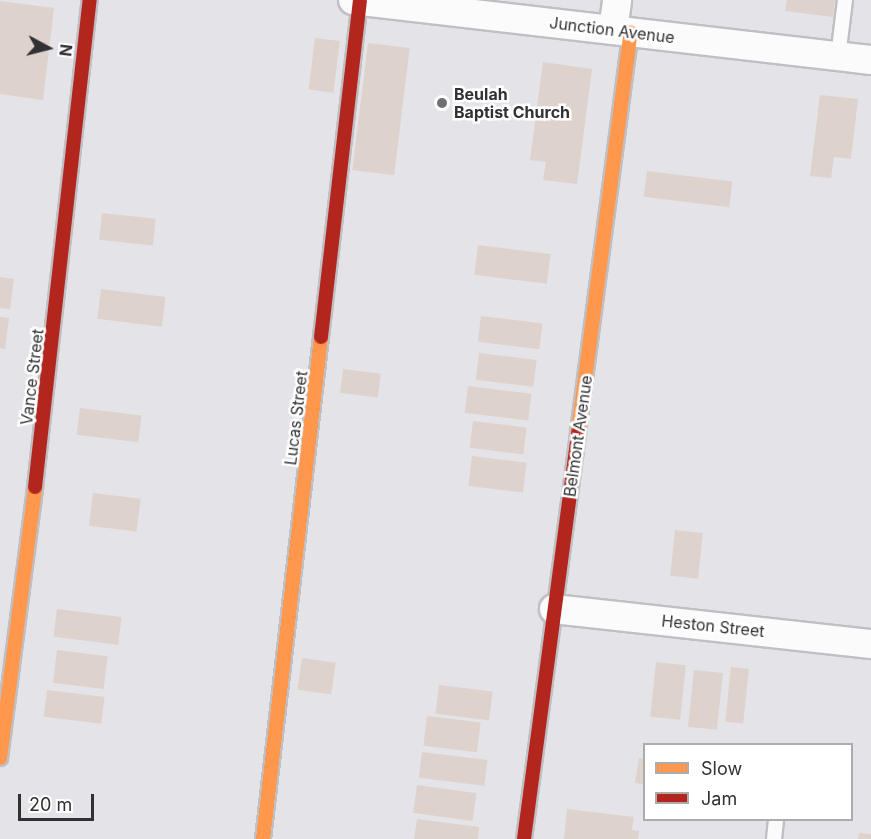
<!DOCTYPE html>
<style>
body{margin:0}
#map{position:relative;width:871px;height:839px;overflow:hidden;background:#e4e3e8;font-family:Inter,sans-serif}
div>[style]{position:absolute}
[style*='--x']{left:calc(var(--x)*1px);top:calc(var(--y)*1px);width:calc(var(--w)*1px);rotate:calc(var(--a)*1deg)}
.building>*{inset:0;background:#ded2cc;transform-origin:0 0}
.roads{filter:drop-shadow(2px 0 #c0bfc3) drop-shadow(-2px 0 #c0bfc3) drop-shadow(0 2px #c0bfc3) drop-shadow(0 -2px #c0bfc3)}
.lane>*{height:14px;margin:-7px;padding:0 7px;transform-origin:7px;border-radius:7px;background:#fbfbfc}
.street>*{height:28px;margin:-14px;padding:0 14px;transform-origin:14px;border-radius:14px;background:#fbfbfc}
.slow>*{height:14px;margin:-7px;padding:0 7px;transform-origin:7px;border-radius:7px;background:#ff974d}
.jam>*{height:14px;margin:-7px;padding:0 7px;transform-origin:7px;border-radius:7px;background:#b3261e}
.dots>*{width:16px;height:16px;translate:-50% -50%;box-sizing:border-box;border:3px solid #fff;border-radius:50%}
span{translate:-50% -50%;white-space:nowrap;text-align:center;line-height:1.15;-webkit-text-stroke:5px #fff;paint-order:stroke}
.street-label{font-size:16px;color:#313033}
.poi-label{font-size:16px;color:#313033;font-weight:700}
.left{translate:0 -50%;text-align:left}
.legend{position:absolute;left:643px;top:743px;width:210px;height:78px;box-sizing:border-box;background:#fff;border:2px solid #adacad;margin:0;padding:8px 10px;list-style:none;font-size:18px;color:#313033}
.legend li{display:flex;align-items:center;gap:12px;height:30px}
.legend b{width:30px;border:2px solid #adacad}
.north{position:absolute;left:18px;top:18px;width:60px;height:60px;-webkit-text-stroke:4px #fff;paint-order:stroke;rotate:97deg;font-size:16px;font-weight:700;line-height:24px;text-align:center;color:#313033}
.north::after{content:'';display:block;margin:auto;width:21px;height:27px;background:#313033;clip-path:polygon(50% 0,100% 100%,50% 72%,0 100%)}
.scale{position:absolute;left:18px;top:794px;width:76px;height:27px;box-sizing:border-box;border:3px solid #313033;border-top:0;padding-left:8px;font-size:18px;line-height:21px;white-space:nowrap;color:#313033;-webkit-text-stroke:4px #fff;paint-order:stroke}
</style>
<div id="map">
<div class="building">
<i style="clip-path:polygon(787px 0,835px 0,833px 17px,785px 11px)"></i>
<i style="clip-path:polygon(0 1px,54px 8px,43px 100px,0 94px)"></i>
<i style="left:315px;top:38px;width:25px;height:52px;rotate:7deg"></i>
<i style="left:368px;top:43px;width:42px;height:128px;rotate:7deg"></i>
<i style="clip-path:polygon(543px 62px,592px 69px,577px 184px,543px 180px,546px 162px,530px 160px)"></i>
<i style="clip-path:polygon(820px 95px,858px 99px,851px 159px,834px 157px,831px 178px,810px 176px)"></i>
<i style="left:647px;top:171px;width:86px;height:26px;rotate:7deg"></i>
<i style="left:102px;top:213px;width:54px;height:27px;rotate:6deg"></i>
<i style="left:478px;top:245px;width:73px;height:30px;rotate:7deg"></i>
<i style="clip-path:polygon(0 277px,14px 279px,10px 309px,0 308px)"></i>
<i style="left:101px;top:289px;width:65px;height:30px;rotate:7deg"></i>
<i style="left:481px;top:316px;width:62px;height:26px;rotate:7deg"></i>
<i style="clip-path:polygon(0 317px,9px 318px,5px 349px,0 348px)"></i>
<i style="left:479px;top:353px;width:58px;height:27px;rotate:7deg"></i>
<i style="left:343px;top:369px;width:38px;height:24px;rotate:7deg"></i>
<i style="left:468px;top:386px;width:64px;height:27px;rotate:7deg"></i>
<i style="left:80px;top:408px;width:62px;height:27px;rotate:7deg"></i>
<i style="left:473px;top:421px;width:54px;height:27px;rotate:7deg"></i>
<i style="left:472px;top:456px;width:55px;height:30px;rotate:7deg"></i>
<i style="left:93px;top:493px;width:48px;height:33px;rotate:7deg"></i>
<i style="left:675px;top:530px;width:28px;height:46px;rotate:6deg"></i>
<i style="left:57px;top:609px;width:65px;height:28px;rotate:7deg"></i>
<i style="left:57px;top:650px;width:51px;height:33px;rotate:7deg"></i>
<i style="left:302px;top:658px;width:34px;height:32px;rotate:8deg"></i>
<i style="left:656px;top:662px;width:30px;height:55px;rotate:6deg"></i>
<i style="left:731px;top:667px;width:18px;height:55px;rotate:6deg"></i>
<i style="left:694px;top:670px;width:29px;height:57px;rotate:6deg"></i>
<i style="left:439px;top:685px;width:54px;height:29px;rotate:7deg"></i>
<i style="left:47px;top:690px;width:58px;height:27px;rotate:7deg"></i>
<i style="left:427px;top:716px;width:54px;height:30px;rotate:7deg"></i>
<i style="left:422px;top:752px;width:66px;height:26px;rotate:7deg"></i>
<i style="clip-path:polygon(639px 758px,644px 759px,644px 784px,635px 783px)"></i>
<i style="left:417px;top:785px;width:60px;height:28px;rotate:8deg"></i>
<i style="clip-path:polygon(567px 809px,634px 817px,632px 830px,639px 831px,638px 839px,564px 839px)"></i>
<i style="clip-path:polygon(417px 819px,479px 827px,478px 839px,414px 839px)"></i>
<i style="clip-path:polygon(859px 833px,871px 834px,871px 839px,858px 839px)"></i>
</div>
<div class="roads">
<div class="lane">
<i style="--x:838;--y:57;--w:57;--a:-83"></i>
<i style="--x:774;--y:839;--w:19;--a:-84"></i>
</div>
<div class="street">
<i style="--x:353;--y:0;--w:521;--a:6.61"></i>
<i style="--x:613;--y:30;--w:30;--a:-82"></i>
<i style="--x:554;--y:609;--w:319;--a:6.3"></i>
</div>
<div class="slow">
<i style="--x:578;--y:432;--w:403;--a:-82.5"></i>
<i style="--x:0;--y:758;--w:273;--a:-82.6"></i>
<i style="--x:263;--y:839;--w:505;--a:-83.41"></i>
</div>
<div class="jam">
<i style="--x:321;--y:337;--w:338;--a:-83.4"></i>
<i style="--x:35;--y:487;--w:490;--a:-83.6"></i>
<i style="--x:524;--y:839;--w:411;--a:-82.4"></i>
</div>
</div>
<div class="dots">
<i style="left:442px;top:103px;background:#706f72"></i>
</div>
<div class="street-label">
<span style="left:612px;top:30px;rotate:7deg">Junction Avenue</span>
<span style="left:32px;top:377px;rotate:-83deg">Vance Street</span>
<span style="left:296px;top:418px;rotate:-83deg">Lucas Street</span>
<span style="left:578px;top:436px;rotate:-82deg">Belmont Avenue</span>
<span style="left:713px;top:626px;rotate:6deg">Heston Street</span>
</div>
<div class="poi-label">
<span class="left" style="left:454px;top:103px">Beulah<br>Baptist Church</span>
</div>
<ul class="legend">
<li><b style="height:8px;background:#ff974d"></b>Slow</li>
<li><b style="height:8px;background:#b3261e"></b>Jam</li>
</ul>
<div class="north">N</div>
<div class="scale">20 m</div>
</div>
